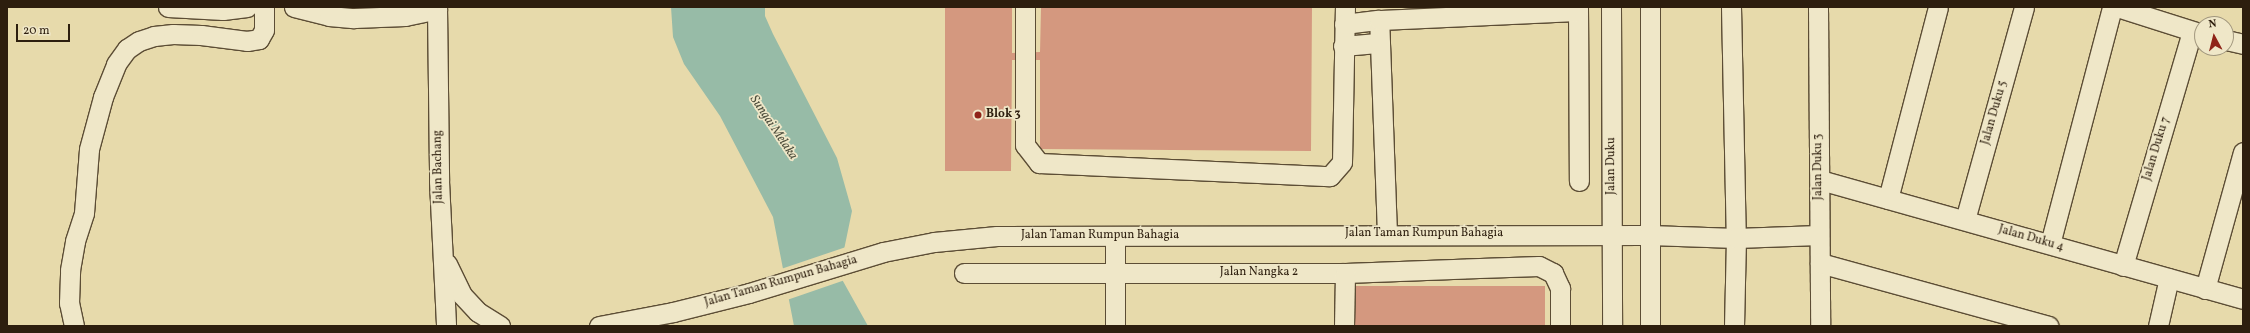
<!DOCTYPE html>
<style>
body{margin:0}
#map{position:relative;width:2250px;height:333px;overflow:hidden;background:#e7daab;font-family:Vollkorn,serif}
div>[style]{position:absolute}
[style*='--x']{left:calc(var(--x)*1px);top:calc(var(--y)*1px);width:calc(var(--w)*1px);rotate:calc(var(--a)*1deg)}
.water>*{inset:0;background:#97bba7}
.pier>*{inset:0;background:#e7daab}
.building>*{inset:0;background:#d4987f;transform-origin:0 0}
.roads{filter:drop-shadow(1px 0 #5c4d35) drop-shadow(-1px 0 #5c4d35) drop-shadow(0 1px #5c4d35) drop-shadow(0 -1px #5c4d35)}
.minor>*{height:19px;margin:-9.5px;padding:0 9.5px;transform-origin:9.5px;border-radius:9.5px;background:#efe7c8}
.dots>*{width:11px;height:11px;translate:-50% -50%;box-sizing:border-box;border:2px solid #efe7c8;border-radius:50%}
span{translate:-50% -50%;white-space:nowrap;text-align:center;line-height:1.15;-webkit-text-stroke:3.5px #efe7c8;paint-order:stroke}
.street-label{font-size:12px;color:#2d1e0e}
.poi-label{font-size:12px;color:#2d1e0e;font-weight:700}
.left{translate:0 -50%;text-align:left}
.water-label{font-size:13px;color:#4d4d3c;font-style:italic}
.frame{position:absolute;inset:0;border:8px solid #2d1e0e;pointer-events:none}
.north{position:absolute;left:2194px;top:16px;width:40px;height:40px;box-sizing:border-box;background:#efe7c8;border:1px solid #a1977e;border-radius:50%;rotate:353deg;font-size:11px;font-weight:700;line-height:16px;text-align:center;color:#2d1e0e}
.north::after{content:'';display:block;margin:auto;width:14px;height:18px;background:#8f2418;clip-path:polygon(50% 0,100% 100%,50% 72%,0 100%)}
.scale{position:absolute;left:16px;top:24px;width:54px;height:18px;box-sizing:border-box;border:2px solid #2d1e0e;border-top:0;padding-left:5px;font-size:12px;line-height:14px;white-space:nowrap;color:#2d1e0e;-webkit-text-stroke:3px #efe7c8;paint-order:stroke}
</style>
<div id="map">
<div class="water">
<i style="clip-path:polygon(671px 7px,765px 7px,765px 16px,773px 34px,837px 158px,852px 211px,839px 274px,868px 326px,794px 326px,773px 217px,720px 116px,684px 64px,673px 37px)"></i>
</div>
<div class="pier">
<i style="clip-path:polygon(846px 247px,841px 273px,845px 280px,787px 300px,781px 269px)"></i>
</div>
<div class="building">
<i style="clip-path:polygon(945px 7px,1012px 7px,1012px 53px,1040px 52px,1041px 7px,1312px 7px,1311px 151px,1040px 149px,1040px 60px,1012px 60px,1011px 171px,945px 171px)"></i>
<i style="left:1354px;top:286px;width:191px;height:40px"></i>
</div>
<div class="roads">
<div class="minor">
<i style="--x:168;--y:7;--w:55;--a:3.1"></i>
<i style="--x:223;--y:10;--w:24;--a:-7"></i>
<i style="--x:294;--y:7;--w:36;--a:14"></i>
<i style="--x:329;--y:16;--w:25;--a:5"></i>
<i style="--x:354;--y:18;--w:51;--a:-2.2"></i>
<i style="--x:405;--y:16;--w:33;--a:-12"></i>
<i style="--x:437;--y:7;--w:174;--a:89.3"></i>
<i style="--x:439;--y:181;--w:145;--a:87.2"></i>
<i style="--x:1025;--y:7;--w:138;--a:90"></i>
<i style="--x:1025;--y:145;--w:23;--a:52"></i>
<i style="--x:1039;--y:163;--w:291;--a:2.6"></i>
<i style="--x:1330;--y:176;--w:18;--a:-49"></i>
<i style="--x:1342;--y:162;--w:155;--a:-88.9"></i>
<i style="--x:1578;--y:7;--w:174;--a:89.7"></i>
<i style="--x:1611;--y:7;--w:319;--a:89.8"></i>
<i style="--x:1650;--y:7;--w:319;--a:90"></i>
<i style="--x:1731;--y:7;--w:231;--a:88.8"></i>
<i style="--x:1736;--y:238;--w:88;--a:91.3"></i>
<i style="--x:1818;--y:7;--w:319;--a:89.6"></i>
<i style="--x:2117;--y:7;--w:89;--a:17.6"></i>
<i style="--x:1344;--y:24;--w:35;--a:-7"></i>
<i style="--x:2226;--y:40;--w:17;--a:13"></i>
<i style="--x:1343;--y:46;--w:37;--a:-5"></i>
<i style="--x:1820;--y:180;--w:439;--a:15.7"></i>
<i style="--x:1888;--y:199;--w:198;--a:-75.4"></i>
<i style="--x:1965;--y:220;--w:221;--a:-74.5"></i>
<i style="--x:1387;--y:234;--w:214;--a:-92.1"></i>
<i style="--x:1379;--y:20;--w:199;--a:-2.6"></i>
<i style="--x:1115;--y:236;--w:90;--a:90"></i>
<i style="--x:2050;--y:244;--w:245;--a:-75.3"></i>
<i style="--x:1820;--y:263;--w:237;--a:15.4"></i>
<i style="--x:447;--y:264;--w:34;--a:64"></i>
<i style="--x:462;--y:295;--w:23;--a:47"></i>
<i style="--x:478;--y:312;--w:26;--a:32"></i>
<i style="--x:2123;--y:266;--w:244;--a:-73.6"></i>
<i style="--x:964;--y:273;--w:381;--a:0"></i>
<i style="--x:1345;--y:273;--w:194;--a:-2.1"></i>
<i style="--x:1539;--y:266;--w:16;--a:27"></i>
<i style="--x:1553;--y:273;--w:17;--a:65"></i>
<i style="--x:1560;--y:288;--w:38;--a:90"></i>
<i style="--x:2205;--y:289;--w:142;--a:-74.5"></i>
<i style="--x:74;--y:326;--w:24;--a:-102"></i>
<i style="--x:69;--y:303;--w:33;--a:-88"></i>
<i style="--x:70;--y:270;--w:29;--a:-80"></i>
<i style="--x:75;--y:241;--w:29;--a:-72"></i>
<i style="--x:84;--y:213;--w:64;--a:-85.5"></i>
<i style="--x:89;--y:149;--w:54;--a:-74.9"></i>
<i style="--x:103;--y:97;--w:35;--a:-68"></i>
<i style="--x:116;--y:64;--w:19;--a:-54"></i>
<i style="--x:127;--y:49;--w:14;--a:-34"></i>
<i style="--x:139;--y:41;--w:16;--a:-18"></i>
<i style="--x:154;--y:36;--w:19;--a:-6"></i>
<i style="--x:173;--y:34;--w:28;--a:2"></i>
<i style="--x:201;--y:35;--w:46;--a:7.4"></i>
<i style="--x:247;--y:41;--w:12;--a:-9"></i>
<i style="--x:259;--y:39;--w:10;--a:-61"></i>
<i style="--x:264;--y:30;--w:23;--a:-90"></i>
<i style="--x:599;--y:326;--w:75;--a:-10.7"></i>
<i style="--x:673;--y:312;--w:78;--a:-14"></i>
<i style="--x:749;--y:293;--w:140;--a:-17"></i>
<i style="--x:883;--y:252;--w:52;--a:-11.1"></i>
<i style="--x:934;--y:242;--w:63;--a:-5.4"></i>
<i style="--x:997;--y:236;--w:652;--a:-0.09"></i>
<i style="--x:1649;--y:235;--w:87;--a:2"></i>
<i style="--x:1736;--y:238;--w:83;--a:-2.1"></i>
<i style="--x:1344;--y:326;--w:53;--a:-88.9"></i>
<i style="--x:2158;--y:326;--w:49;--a:-77.1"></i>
</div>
</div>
<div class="dots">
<i style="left:978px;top:115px;background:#8f2418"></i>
</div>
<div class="street-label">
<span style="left:1995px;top:113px;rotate:-74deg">Jalan Duku 5</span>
<span style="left:2157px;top:149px;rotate:-73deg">Jalan Duku 7</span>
<span style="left:1612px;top:166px;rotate:-90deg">Jalan Duku</span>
<span style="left:439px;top:167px;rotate:-91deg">Jalan Bachang</span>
<span style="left:1819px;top:167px;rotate:-90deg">Jalan Duku 3</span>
<span style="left:1424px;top:234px">Jalan Taman Rumpun Bahagia</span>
<span style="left:1100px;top:236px">Jalan Taman Rumpun Bahagia</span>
<span style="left:2031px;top:239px;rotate:16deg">Jalan Duku 4</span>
<span style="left:1259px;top:273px">Jalan Nangka 2</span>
<span style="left:781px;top:282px;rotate:-16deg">Jalan Taman Rumpun Bahagia</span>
</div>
<div class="poi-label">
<span class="left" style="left:986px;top:115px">Blok 3</span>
</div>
<div class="water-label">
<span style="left:773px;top:128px;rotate:56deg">Sungai Melaka</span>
</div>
<div class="frame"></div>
<div class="north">N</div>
<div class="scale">20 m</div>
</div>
